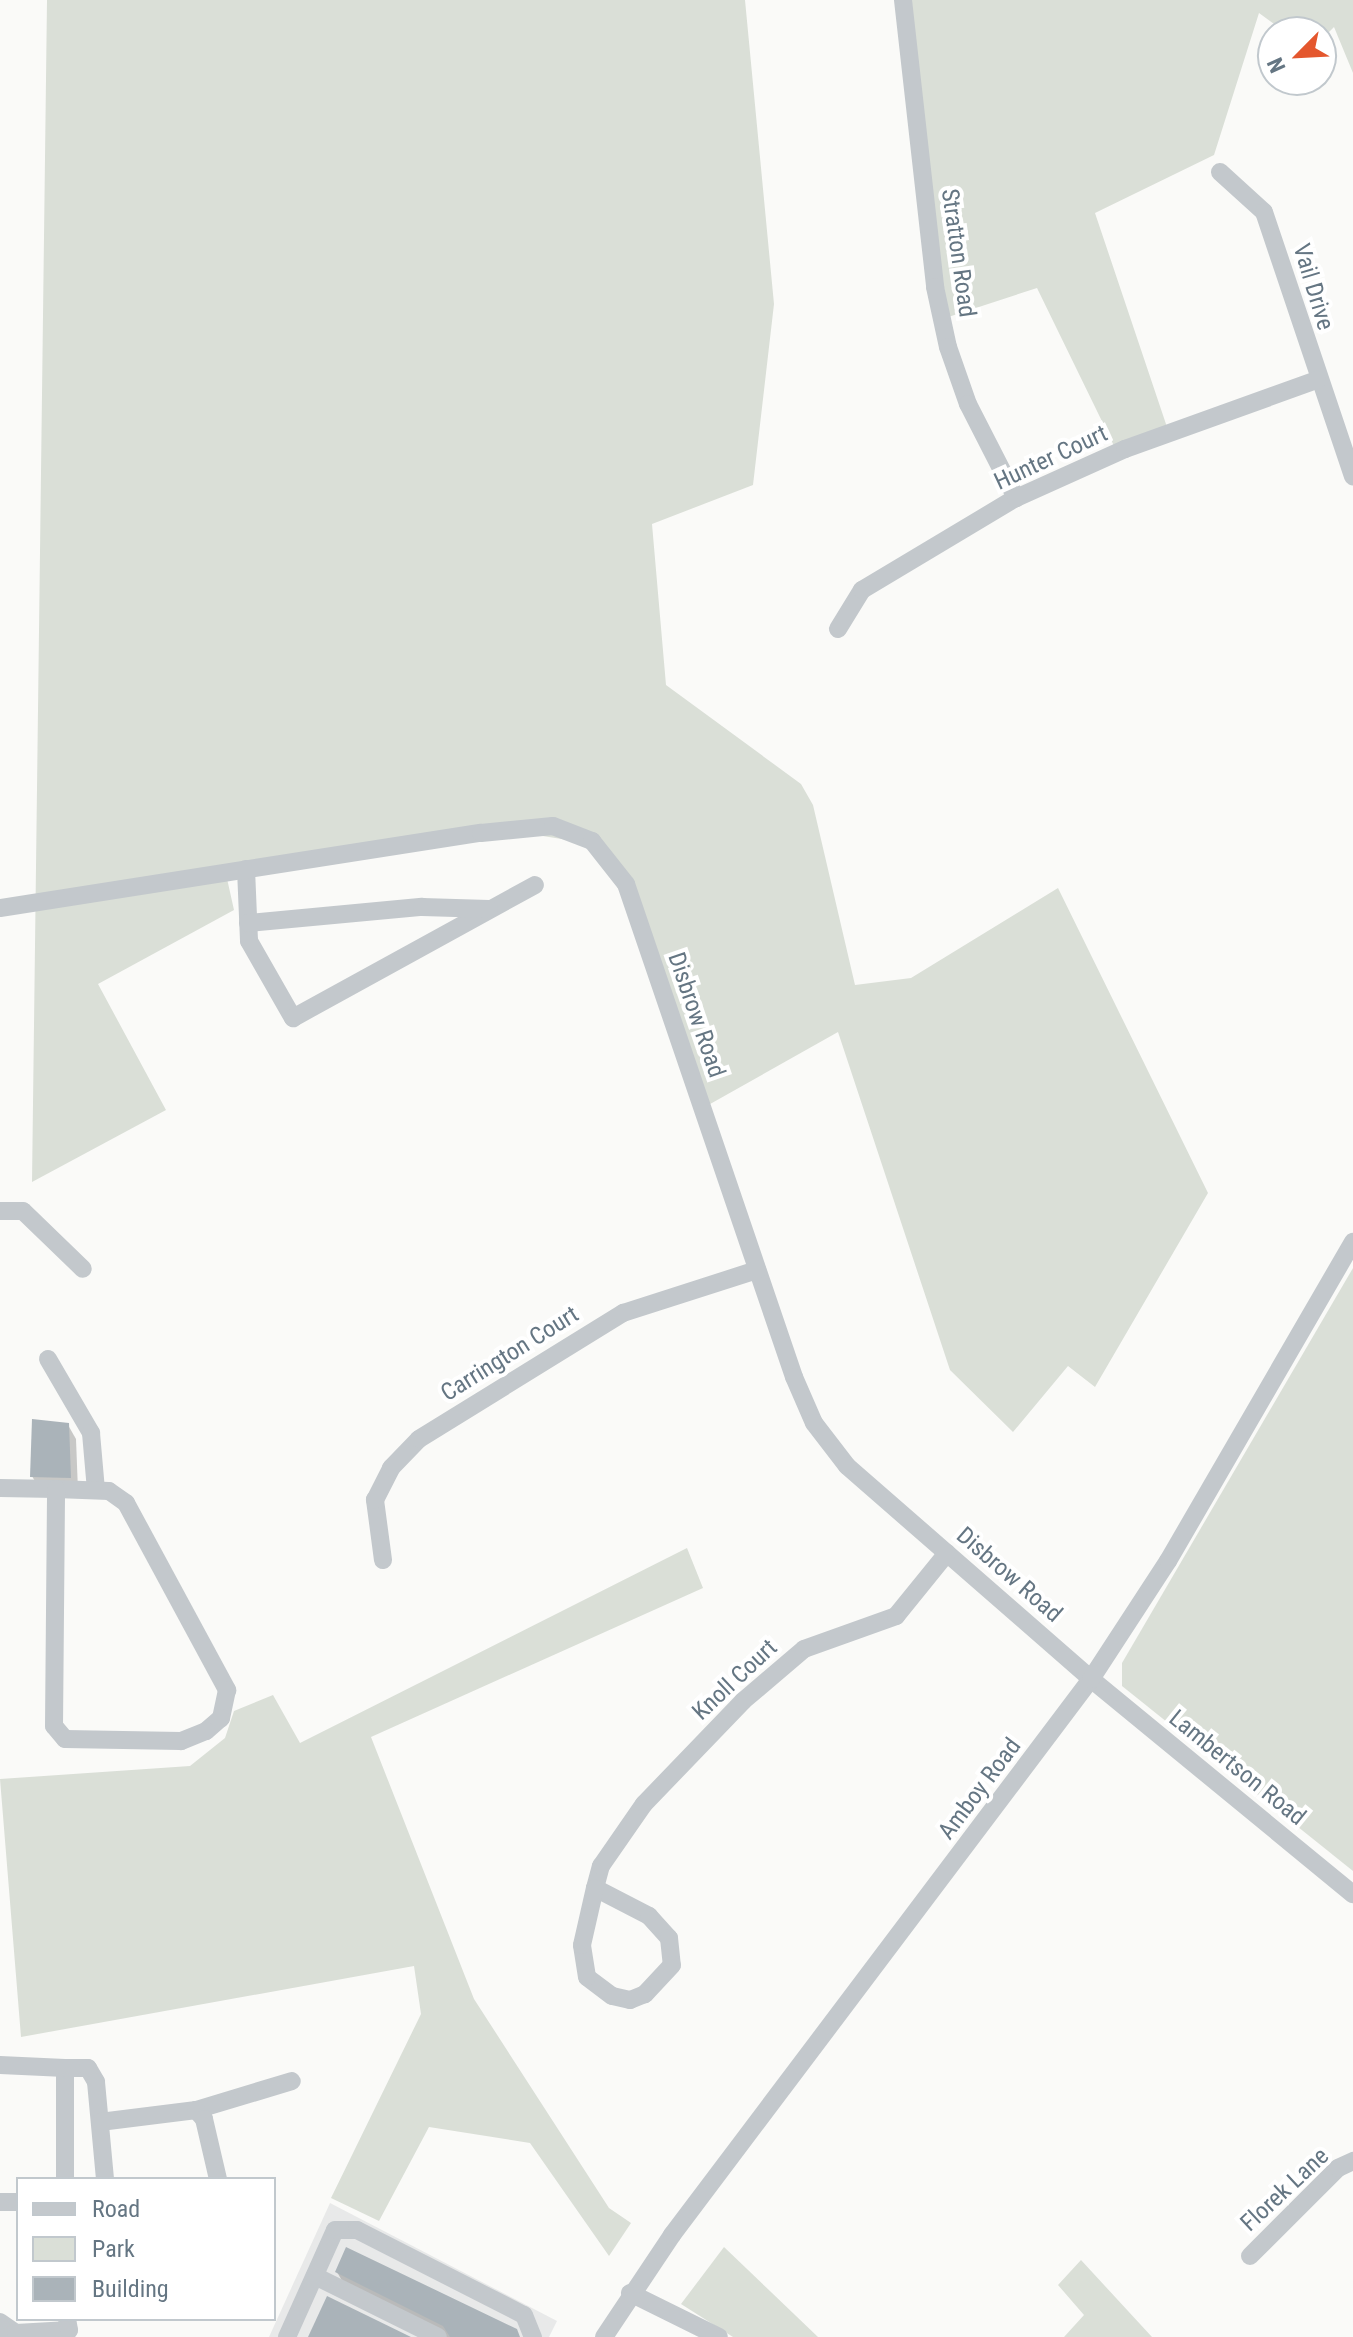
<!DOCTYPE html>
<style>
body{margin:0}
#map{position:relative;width:1353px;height:2337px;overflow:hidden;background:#fafaf8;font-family:"Roboto Condensed",sans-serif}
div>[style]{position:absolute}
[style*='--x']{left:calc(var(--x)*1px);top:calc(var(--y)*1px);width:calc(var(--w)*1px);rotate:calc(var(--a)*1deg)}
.built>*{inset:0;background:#e8e9e9}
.green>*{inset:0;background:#dadfd7}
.shadow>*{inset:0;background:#0003}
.building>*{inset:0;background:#aab3b9}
.minor>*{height:18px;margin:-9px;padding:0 9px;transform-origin:9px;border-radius:9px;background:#c3c8cc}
span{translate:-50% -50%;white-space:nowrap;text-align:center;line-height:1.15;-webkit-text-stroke:8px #fff;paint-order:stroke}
.street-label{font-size:24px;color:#657683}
.legend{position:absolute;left:16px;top:2177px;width:260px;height:144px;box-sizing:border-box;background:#fff;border:2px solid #c1c8cd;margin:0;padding:10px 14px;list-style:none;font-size:24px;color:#657683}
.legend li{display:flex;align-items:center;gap:16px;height:40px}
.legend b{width:40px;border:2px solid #c1c8cd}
.north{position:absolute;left:1257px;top:16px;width:80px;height:80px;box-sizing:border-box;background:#fff;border:2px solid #c1c8cd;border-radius:50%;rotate:246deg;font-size:22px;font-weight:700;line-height:32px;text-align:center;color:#657683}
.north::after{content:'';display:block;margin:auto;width:28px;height:36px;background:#e4572e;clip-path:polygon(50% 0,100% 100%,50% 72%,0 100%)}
</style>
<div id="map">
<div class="built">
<i style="clip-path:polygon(330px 2203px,557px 2321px,549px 2337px,269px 2337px)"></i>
</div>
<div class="green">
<i style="clip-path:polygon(47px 0,745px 0,774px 304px,753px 485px,652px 524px,666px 685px,801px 784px,813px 805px,855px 985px,911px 978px,1058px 888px,1208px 1193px,1095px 1387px,1068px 1366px,1013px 1432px,950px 1370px,838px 1032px,703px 1108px,630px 885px,599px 845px,524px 833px,226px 874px,234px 910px,98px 984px,166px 1110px,32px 1182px)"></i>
<i style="clip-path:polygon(895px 0,1353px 0,1353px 73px,1334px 27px,1321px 40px,1321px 32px,1285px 32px,1259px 13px,1214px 155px,1095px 213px,1168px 430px,1116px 450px,1037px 288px,936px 321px)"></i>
<i style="clip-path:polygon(1353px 1268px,1353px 1871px,1122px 1686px,1122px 1663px)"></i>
<i style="clip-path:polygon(687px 1548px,703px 1588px,371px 1737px,474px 1999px,609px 2208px,631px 2223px,609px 2256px,530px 2143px,429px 2127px,379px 2221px,331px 2198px,421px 2014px,414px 1966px,21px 2037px,0 1779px,190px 1766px,225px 1738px,234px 1711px,273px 1695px,300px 1743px)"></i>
<i style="clip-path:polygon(724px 2247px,818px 2337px,733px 2337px,681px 2304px)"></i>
<i style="clip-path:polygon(1081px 2260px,1152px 2337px,1064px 2337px,1084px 2315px,1058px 2285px)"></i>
</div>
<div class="shadow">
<i style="clip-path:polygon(68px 1425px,76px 1439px,78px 1491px,40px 1490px,32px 1476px)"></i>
<i style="clip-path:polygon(337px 2272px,518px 2337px,441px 2337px,348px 2291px)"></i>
</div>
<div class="building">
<i style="clip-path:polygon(32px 1419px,69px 1423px,71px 1478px,30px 1477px)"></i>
<i style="clip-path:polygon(346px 2247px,517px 2329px,520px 2337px,450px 2337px,443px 2326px,335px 2272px)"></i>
<i style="clip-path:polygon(327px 2296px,411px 2337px,308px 2337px)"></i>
</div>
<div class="minor">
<i style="--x:903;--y:0;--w:289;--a:83.6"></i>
<i style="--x:935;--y:287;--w:61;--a:77.8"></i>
<i style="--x:948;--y:347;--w:60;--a:70.7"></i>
<i style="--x:968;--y:404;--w:106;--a:62.9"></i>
<i style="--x:1220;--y:172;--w:59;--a:42.3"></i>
<i style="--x:1264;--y:212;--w:279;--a:71.4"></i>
<i style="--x:838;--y:629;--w:46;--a:-58.4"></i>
<i style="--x:862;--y:590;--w:179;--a:-30.9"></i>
<i style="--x:1016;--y:498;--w:120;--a:-24.2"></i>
<i style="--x:1125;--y:449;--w:204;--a:-19.8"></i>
<i style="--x:246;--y:869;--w:72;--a:87.6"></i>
<i style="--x:249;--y:941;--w:89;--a:60.3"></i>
<i style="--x:293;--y:1018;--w:276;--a:-28.8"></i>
<i style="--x:0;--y:908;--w:487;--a:-8.9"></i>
<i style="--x:481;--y:833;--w:72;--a:-5.6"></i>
<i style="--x:553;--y:826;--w:42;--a:21"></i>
<i style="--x:592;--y:841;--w:55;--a:51.7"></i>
<i style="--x:626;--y:884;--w:521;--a:71.18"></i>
<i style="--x:794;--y:1377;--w:50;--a:66.5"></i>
<i style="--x:814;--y:1423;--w:54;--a:52.5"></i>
<i style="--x:847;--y:1466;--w:324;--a:41.1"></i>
<i style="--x:1091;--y:1679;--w:339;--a:39.4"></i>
<i style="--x:248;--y:923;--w:175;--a:-5.3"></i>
<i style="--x:422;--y:907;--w:67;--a:1.7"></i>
<i style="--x:0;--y:1211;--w:23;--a:0"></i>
<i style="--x:23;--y:1211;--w:83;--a:44"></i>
<i style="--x:48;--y:1359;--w:86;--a:59.8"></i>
<i style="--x:91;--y:1433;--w:57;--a:85"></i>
<i style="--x:0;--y:1488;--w:56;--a:1"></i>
<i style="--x:56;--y:1489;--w:53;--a:2.2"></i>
<i style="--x:109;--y:1491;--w:21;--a:35"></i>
<i style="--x:126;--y:1503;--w:213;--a:61.6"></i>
<i style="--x:227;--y:1690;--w:29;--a:102"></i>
<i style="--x:221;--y:1718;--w:20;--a:139"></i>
<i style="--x:206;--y:1731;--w:27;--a:158"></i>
<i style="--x:181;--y:1741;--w:116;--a:-179"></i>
<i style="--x:65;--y:1739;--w:17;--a:-130"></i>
<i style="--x:54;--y:1726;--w:237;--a:-89.5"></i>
<i style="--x:383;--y:1560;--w:61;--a:-97.6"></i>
<i style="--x:375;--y:1500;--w:36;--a:-63"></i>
<i style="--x:391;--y:1468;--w:40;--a:-46"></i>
<i style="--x:419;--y:1439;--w:240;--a:-31.7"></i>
<i style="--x:623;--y:1313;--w:141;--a:-17.8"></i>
<i style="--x:595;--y:1888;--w:23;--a:-75"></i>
<i style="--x:601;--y:1866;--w:75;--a:-55.3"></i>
<i style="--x:644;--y:1804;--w:143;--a:-46.1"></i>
<i style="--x:743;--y:1701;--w:80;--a:-40.4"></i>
<i style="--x:804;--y:1649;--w:98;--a:-19.7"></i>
<i style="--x:896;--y:1616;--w:81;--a:-51"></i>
<i style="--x:595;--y:1888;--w:61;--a:27.4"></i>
<i style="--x:649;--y:1916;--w:30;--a:48"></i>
<i style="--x:669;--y:1938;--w:27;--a:84"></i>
<i style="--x:672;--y:1965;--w:40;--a:133"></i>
<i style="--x:645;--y:1994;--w:16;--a:158"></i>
<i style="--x:630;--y:2000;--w:18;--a:-167"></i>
<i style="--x:612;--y:1996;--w:31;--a:-143"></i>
<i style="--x:587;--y:1977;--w:32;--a:-99"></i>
<i style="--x:582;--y:1945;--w:58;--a:-77.2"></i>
<i style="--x:0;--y:2065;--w:65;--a:2.6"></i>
<i style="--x:65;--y:2068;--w:111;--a:90"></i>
<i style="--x:65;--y:2068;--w:23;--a:0"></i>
<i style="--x:88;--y:2068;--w:16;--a:60"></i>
<i style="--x:96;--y:2082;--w:97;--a:84.7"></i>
<i style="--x:196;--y:2110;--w:100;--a:-16.8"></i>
<i style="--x:100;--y:2122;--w:97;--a:-7.1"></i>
<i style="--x:196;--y:2110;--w:12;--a:48"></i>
<i style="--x:204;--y:2119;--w:62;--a:76.9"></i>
<i style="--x:0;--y:2202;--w:18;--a:0"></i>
<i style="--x:1250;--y:2256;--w:124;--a:-45"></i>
<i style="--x:1338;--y:2168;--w:17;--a:-25"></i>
<i style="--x:315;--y:2276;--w:137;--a:26.4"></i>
<i style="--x:630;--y:2293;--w:99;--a:26.3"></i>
<i style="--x:0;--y:2322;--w:19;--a:35"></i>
<i style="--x:16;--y:2333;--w:10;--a:156"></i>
<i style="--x:16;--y:2333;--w:53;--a:-3.2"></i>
<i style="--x:69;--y:2330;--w:11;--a:-100"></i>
<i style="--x:287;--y:2337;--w:117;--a:-65.8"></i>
<i style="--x:335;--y:2230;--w:22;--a:0"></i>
<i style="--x:357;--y:2230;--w:187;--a:27"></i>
<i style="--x:524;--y:2315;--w:24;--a:68"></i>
<i style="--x:604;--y:2337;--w:123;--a:-56.3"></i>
<i style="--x:672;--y:2235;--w:696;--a:-53"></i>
<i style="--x:1091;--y:1679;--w:141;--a:-56.9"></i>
<i style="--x:1168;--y:1561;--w:369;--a:-59.9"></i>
</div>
<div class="street-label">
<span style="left:958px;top:253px;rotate:82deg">Stratton Road</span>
<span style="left:1313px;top:287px;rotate:73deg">Vail Drive</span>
<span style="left:1051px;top:458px;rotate:-25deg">Hunter Court</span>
<span style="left:696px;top:1015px;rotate:71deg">Disbrow Road</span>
<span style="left:510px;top:1354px;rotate:-32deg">Carrington Court</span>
<span style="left:1009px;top:1575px;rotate:41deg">Disbrow Road</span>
<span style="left:735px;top:1680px;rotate:-43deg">Knoll Court</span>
<span style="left:1237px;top:1768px;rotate:39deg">Lambertson Road</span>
<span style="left:980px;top:1789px;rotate:-53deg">Amboy Road</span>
<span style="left:1285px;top:2190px;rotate:-43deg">Florek Lane</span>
</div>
<ul class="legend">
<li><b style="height:10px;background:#c3c8cc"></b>Road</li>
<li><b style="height:22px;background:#dadfd7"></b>Park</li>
<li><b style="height:22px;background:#aab3b9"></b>Building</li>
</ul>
<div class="north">N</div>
</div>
